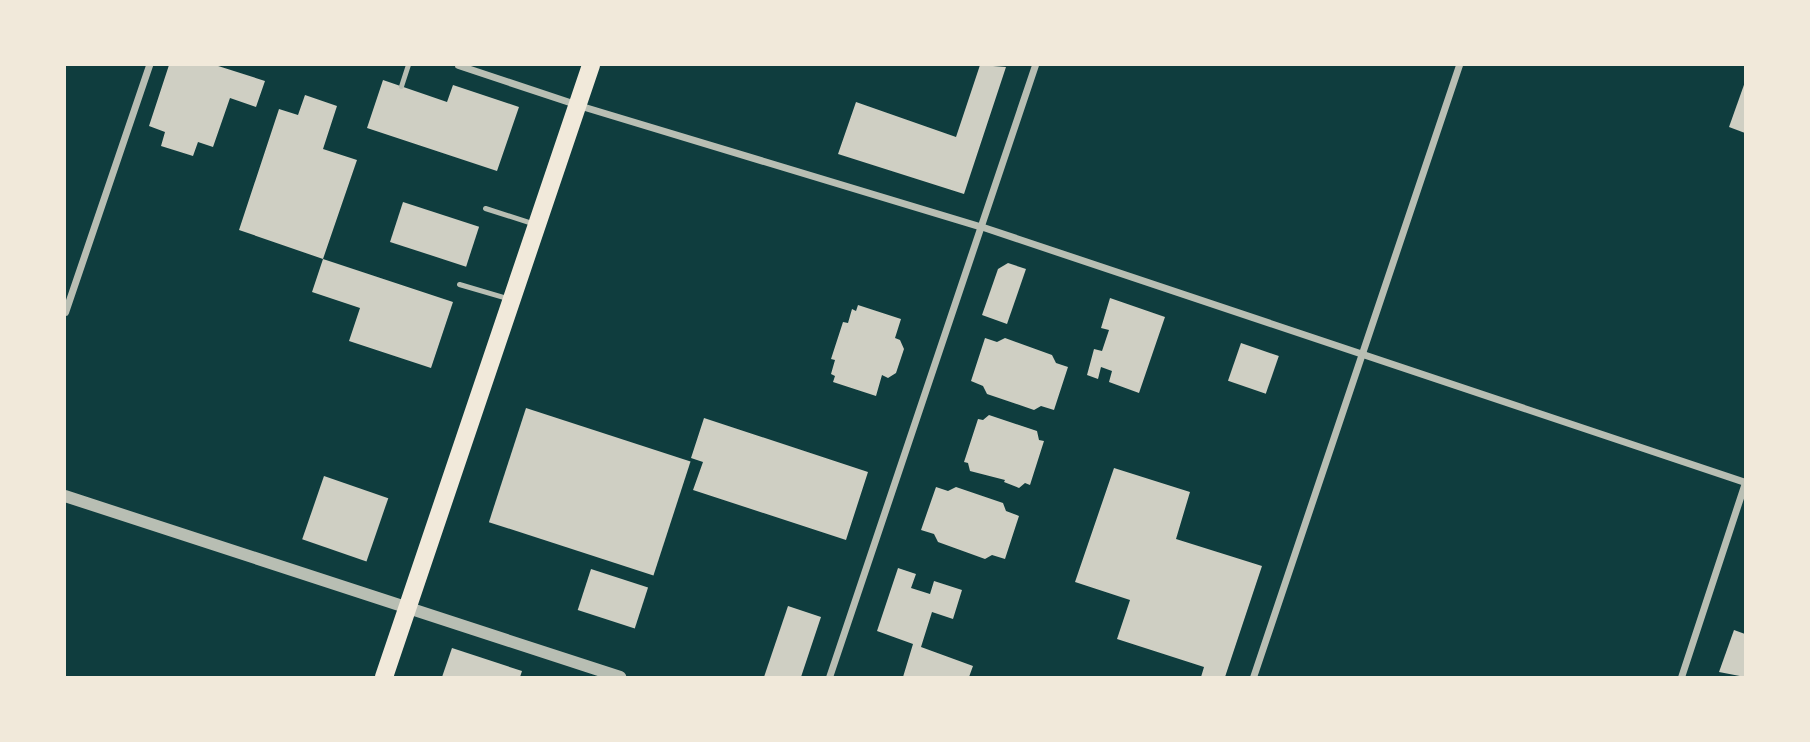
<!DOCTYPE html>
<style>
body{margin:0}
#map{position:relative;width:1810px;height:742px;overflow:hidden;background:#0f3d3e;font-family:Montserrat,sans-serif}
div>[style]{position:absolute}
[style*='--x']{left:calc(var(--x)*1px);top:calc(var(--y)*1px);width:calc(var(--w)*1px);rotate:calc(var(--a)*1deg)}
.building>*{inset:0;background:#cfcfc3;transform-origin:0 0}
.service>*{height:5px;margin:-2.5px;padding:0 2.5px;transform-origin:2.5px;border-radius:2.5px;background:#b8beb3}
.minor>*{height:7px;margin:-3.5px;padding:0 3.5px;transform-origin:3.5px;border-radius:3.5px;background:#b8beb3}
.tertiary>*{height:12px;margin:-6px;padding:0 6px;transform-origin:6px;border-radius:6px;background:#b8beb3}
.primary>*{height:18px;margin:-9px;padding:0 9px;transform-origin:9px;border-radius:9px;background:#f1e9da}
span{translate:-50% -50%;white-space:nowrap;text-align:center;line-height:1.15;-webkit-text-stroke:7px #f1e9da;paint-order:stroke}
.frame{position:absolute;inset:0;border:66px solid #f1e9da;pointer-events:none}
</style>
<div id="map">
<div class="building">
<i style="clip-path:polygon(169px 65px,215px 65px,265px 81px,256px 107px,230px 98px,213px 147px,198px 142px,193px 156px,161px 146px,165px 132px,149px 126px)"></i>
<i style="clip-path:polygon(980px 65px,1006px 67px,964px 194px,838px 154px,856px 102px,956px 137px)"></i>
<i style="clip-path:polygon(383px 80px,447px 102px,453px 85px,519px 107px,497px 171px,367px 128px)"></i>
<i style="clip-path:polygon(1745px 82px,1745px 133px,1729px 127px)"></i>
<i style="clip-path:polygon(305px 95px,337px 106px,323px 149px,357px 160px,323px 259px,453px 302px,431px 368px,349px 341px,360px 308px,312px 292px,323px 259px,239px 230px,279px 109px,298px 115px)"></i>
<i style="left:403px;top:202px;width:80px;height:42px;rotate:18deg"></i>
<i style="clip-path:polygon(1008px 263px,1026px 269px,1007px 324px,982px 315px,998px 269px)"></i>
<i style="clip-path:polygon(1110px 298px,1165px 317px,1139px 393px,1109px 382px,1112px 371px,1101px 367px,1098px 379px,1087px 375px,1094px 349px,1102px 351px,1109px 330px,1101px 328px)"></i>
<i style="clip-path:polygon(858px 305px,901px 319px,895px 338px,900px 340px,904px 349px,896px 373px,888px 378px,882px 375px,876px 396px,833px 382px,835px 376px,831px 374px,835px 360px,831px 359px,843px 322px,848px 323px,852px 309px,856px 311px)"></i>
<i style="clip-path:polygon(985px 338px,997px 342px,1005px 338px,1052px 355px,1056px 363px,1068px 367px,1054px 410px,1041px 406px,1034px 410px,987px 394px,983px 386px,971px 381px)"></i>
<i style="left:1241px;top:343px;width:40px;height:40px;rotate:19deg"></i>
<i style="left:526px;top:408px;width:173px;height:120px;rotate:18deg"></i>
<i style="clip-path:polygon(989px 415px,1037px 431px,1039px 440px,1044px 441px,1030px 485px,1025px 483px,1019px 488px,1004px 482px,1005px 480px,970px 471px,968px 463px,964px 462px,978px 419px,983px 420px)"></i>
<i style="clip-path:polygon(704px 418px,868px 472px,846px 540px,693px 490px,703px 462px,691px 458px)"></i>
<i style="clip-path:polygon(1114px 468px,1190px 492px,1176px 539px,1262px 566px,1225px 677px,1201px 677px,1204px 667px,1117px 639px,1130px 600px,1075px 582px)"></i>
<i style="left:324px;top:476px;width:68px;height:67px;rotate:19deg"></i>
<i style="clip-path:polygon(936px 487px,948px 491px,956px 487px,1003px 503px,1006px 511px,1019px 516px,1005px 559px,992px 555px,985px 559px,938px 542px,934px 534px,921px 530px)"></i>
<i style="clip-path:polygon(898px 568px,916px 574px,911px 588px,930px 594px,934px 581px,962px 590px,953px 619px,932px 612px,921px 647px,973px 666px,969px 677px,903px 677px,913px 644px,877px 631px)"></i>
<i style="left:591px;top:569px;width:60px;height:43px;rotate:18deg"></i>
<i style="clip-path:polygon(788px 606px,821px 617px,801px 677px,764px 677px)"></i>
<i style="clip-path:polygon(1734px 630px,1745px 634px,1745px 677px,1719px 672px)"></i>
<i style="clip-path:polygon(452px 648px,522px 671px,520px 677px,442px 677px)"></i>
</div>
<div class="service">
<i style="--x:401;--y:86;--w:22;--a:-72"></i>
<i style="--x:485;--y:208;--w:52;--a:17.7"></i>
<i style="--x:459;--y:284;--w:53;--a:16.4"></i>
</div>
<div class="minor">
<i style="--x:458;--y:65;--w:126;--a:18.4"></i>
<i style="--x:578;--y:105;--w:420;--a:16.8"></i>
<i style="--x:980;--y:226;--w:807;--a:18.5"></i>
<i style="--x:65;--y:312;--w:261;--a:-71.2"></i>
<i style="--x:829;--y:677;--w:646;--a:-71.4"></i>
<i style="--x:1253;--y:677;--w:646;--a:-71.4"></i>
<i style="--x:1681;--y:677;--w:205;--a:-71.8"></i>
</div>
<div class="tertiary">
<i style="--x:65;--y:496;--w:584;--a:18.06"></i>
</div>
<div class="primary">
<i style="--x:384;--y:677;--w:646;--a:-71.31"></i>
</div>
<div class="frame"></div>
</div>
